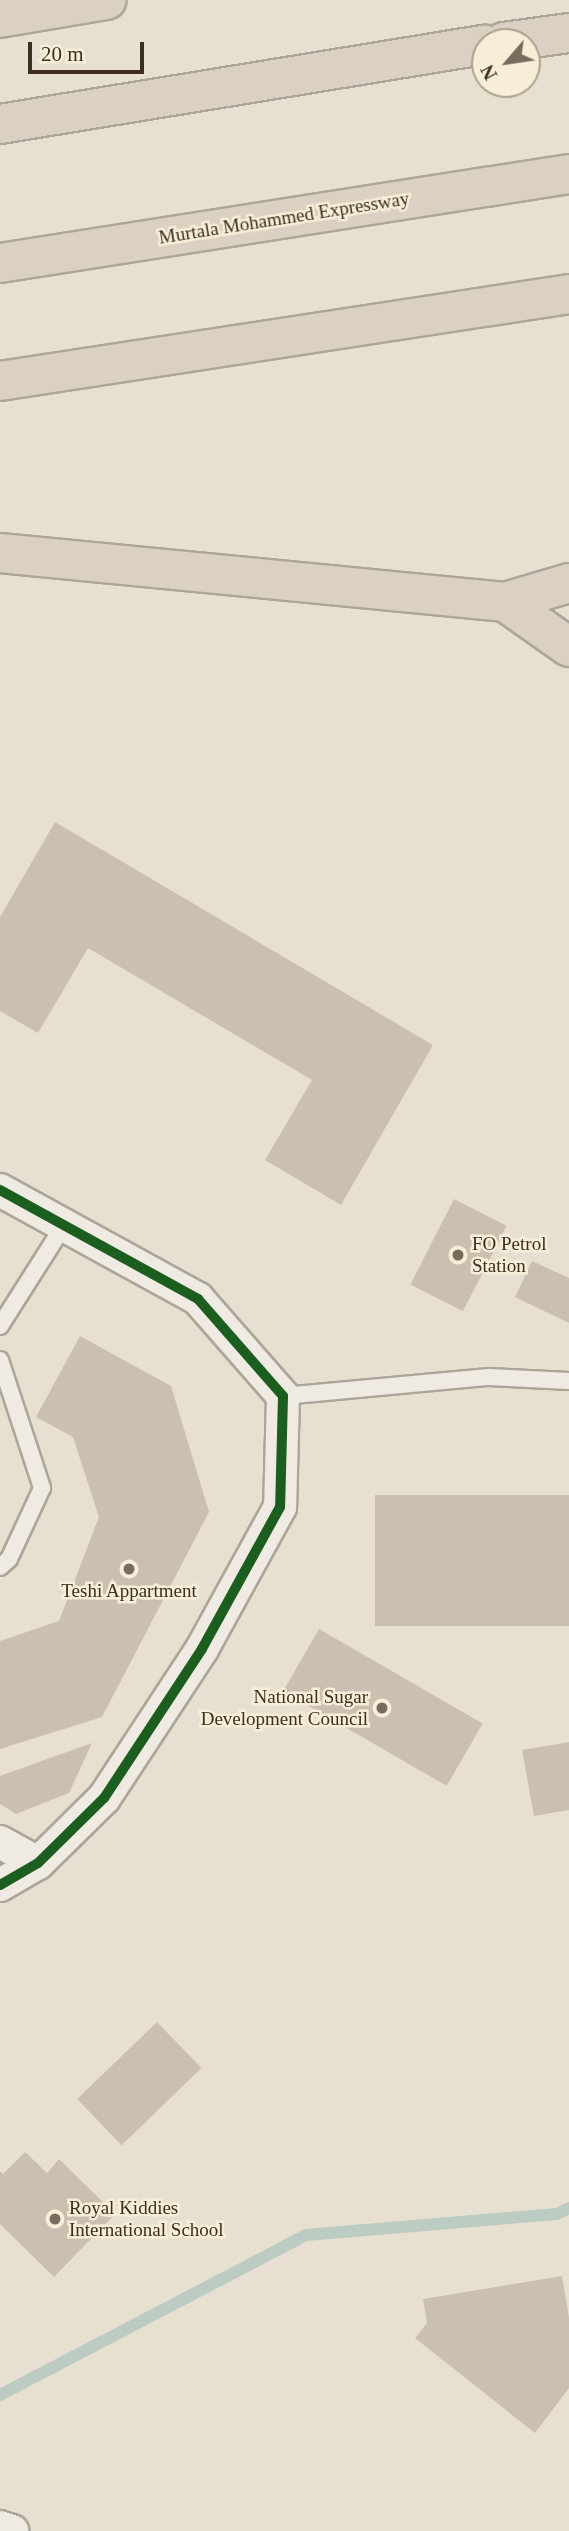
<!DOCTYPE html>
<style>
body{margin:0}
#map{position:relative;width:569px;height:2531px;overflow:hidden;background:#e7e0d1;font-family:"Times New Roman",serif}
div>[style]{position:absolute}
[style*='--x']{left:calc(var(--x)*1px);top:calc(var(--y)*1px);width:calc(var(--w)*1px);rotate:calc(var(--a)*1deg)}
.stream>*{height:12px;margin:-6px;padding:0 6px;transform-origin:6px;border-radius:6px;background:#bcccc2}
.building>*{inset:0;background:#cbbfb2;transform-origin:0 0}
.roads{filter:drop-shadow(2px 0 #ada599) drop-shadow(-2px 0 #ada599) drop-shadow(0 2px #ada599) drop-shadow(0 -2px #ada599)}
.lane>*{height:16px;margin:-8px;padding:0 8px;transform-origin:8px;border-radius:8px;background:#efebe3}
.street>*{height:32px;margin:-16px;padding:0 16px;transform-origin:16px;border-radius:16px;background:#efebe3}
.highway>*{height:38px;margin:-19px;padding:0 19px;transform-origin:19px;border-radius:19px;background:#dad1c2}
.cycleway>*{height:10px;margin:-5px;padding:0 5px;transform-origin:5px;border-radius:5px;background:#1b5e20}
.dots>*{width:19px;height:19px;translate:-50% -50%;box-sizing:border-box;border:4px solid #f7eed8;border-radius:50%}
span{translate:-50% -50%;white-space:nowrap;text-align:center;line-height:1.15;-webkit-text-stroke:5px #f7eed8;paint-order:stroke}
.street-label{font-size:19px;color:#3d2e20}
.poi-label{font-size:19px;color:#3d2e20}
.left{translate:0 -50%;text-align:left}
.right{translate:-100% -50%;text-align:right}
.north{position:absolute;left:471px;top:28px;width:70px;height:70px;box-sizing:border-box;background:#f7eed8;border:2px solid #ada18e;border-radius:50%;rotate:241deg;font-size:19px;font-weight:700;line-height:28px;text-align:center;color:#3d2e20}
.north::after{content:'';display:block;margin:auto;width:24px;height:32px;background:#786c5e;clip-path:polygon(50% 0,100% 100%,50% 72%,0 100%)}
.scale{position:absolute;left:28px;top:42px;width:116px;height:32px;box-sizing:border-box;border:4px solid #3d2e20;border-top:0;padding-left:9px;font-size:21px;line-height:24px;white-space:nowrap;color:#3d2e20;-webkit-text-stroke:5px #f7eed8;paint-order:stroke}
</style>
<div id="map">
<div class="stream">
<i style="--x:0;--y:2395;--w:345;--a:-27.6"></i>
<i style="--x:306;--y:2235;--w:252;--a:-4.8"></i>
<i style="--x:557;--y:2214;--w:13;--a:-27"></i>
</div>
<div class="building">
<i style="clip-path:polygon(55px 822px,433px 1045px,341px 1205px,265px 1160px,312px 1080px,88px 948px,38px 1033px,0 1011px,0 917px)"></i>
<i style="left:454px;top:1199px;width:59px;height:96px;rotate:27deg"></i>
<i style="clip-path:polygon(532px 1261px,569px 1278px,569px 1323px,515px 1297px)"></i>
<i style="clip-path:polygon(80px 1336px,171px 1386px,209px 1512px,102px 1717px,0 1749px,0 1641px,59px 1621px,99px 1517px,73px 1437px,36px 1417px)"></i>
<i style="left:569px;top:1495px;width:131px;height:194px;rotate:90deg"></i>
<i style="left:319px;top:1629px;width:189px;height:72px;rotate:30deg"></i>
<i style="clip-path:polygon(569px 1742px,569px 1810px,534px 1816px,522px 1750px)"></i>
<i style="clip-path:polygon(92px 1743px,69px 1793px,16px 1814px,0 1804px,0 1776px)"></i>
<i style="left:157px;top:2022px;width:64px;height:111px;rotate:46deg"></i>
<i style="clip-path:polygon(25px 2152px,47px 2173px,59px 2159px,115px 2214px,54px 2277px,0 2224px,0 2171px,3px 2174px)"></i>
<i style="clip-path:polygon(562px 2276px,569px 2318px,569px 2388px,535px 2433px,415px 2338px,427px 2323px,423px 2299px)"></i>
</div>
<div class="roads">
<div class="lane">
<i style="--x:0;--y:1326;--w:120;--a:-57.6"></i>
<i style="--x:0;--y:1360;--w:135;--a:71.8"></i>
<i style="--x:42;--y:1488;--w:78;--a:114.9"></i>
<i style="--x:9;--y:1559;--w:12;--a:138"></i>
<i style="--x:283;--y:1396;--w:207;--a:-5.3"></i>
<i style="--x:489;--y:1377;--w:80;--a:2.9"></i>
</div>
<div class="street">
<i style="--x:0;--y:1190;--w:226;--a:28.8"></i>
<i style="--x:198;--y:1299;--w:129;--a:48.8"></i>
<i style="--x:283;--y:1396;--w:111;--a:91.5"></i>
<i style="--x:280;--y:1507;--w:162;--a:118.8"></i>
<i style="--x:202;--y:1649;--w:178;--a:123.3"></i>
<i style="--x:104;--y:1798;--w:93;--a:135.4"></i>
<i style="--x:38;--y:1863;--w:44;--a:149.9"></i>
<i style="--x:0;--y:1842;--w:43;--a:28.9"></i>
<i style="--x:0;--y:2527;--w:13;--a:18"></i>
</div>
<div class="highway">
<i style="--x:0;--y:18;--w:108;--a:-9.6"></i>
<i style="--x:504;--y:42;--w:66;--a:-7.9"></i>
<i style="--x:0;--y:124;--w:491;--a:-9.3"></i>
<i style="--x:0;--y:263;--w:576;--a:-8.89"></i>
<i style="--x:0;--y:381;--w:576;--a:-8.69"></i>
<i style="--x:0;--y:553;--w:507;--a:5.54"></i>
<i style="--x:505;--y:602;--w:67;--a:-16.5"></i>
<i style="--x:505;--y:602;--w:78;--a:35.1"></i>
</div>
</div>
<div class="cycleway">
<i style="--x:0;--y:1190;--w:226;--a:28.8"></i>
<i style="--x:198;--y:1299;--w:129;--a:48.8"></i>
<i style="--x:283;--y:1396;--w:111;--a:91.5"></i>
<i style="--x:280;--y:1507;--w:162;--a:118.8"></i>
<i style="--x:202;--y:1649;--w:178;--a:123.3"></i>
<i style="--x:104;--y:1798;--w:93;--a:135.4"></i>
<i style="--x:38;--y:1863;--w:44;--a:149.9"></i>
</div>
<div class="dots">
<i style="left:458px;top:1255px;background:#786c5e"></i>
<i style="left:129px;top:1569px;background:#786c5e"></i>
<i style="left:382px;top:1708px;background:#786c5e"></i>
<i style="left:55px;top:2219px;background:#786c5e"></i>
</div>
<div class="street-label">
<span style="left:284px;top:218px;rotate:-9deg">Murtala Mohammed Expressway</span>
</div>
<div class="poi-label">
<span class="left" style="left:472px;top:1255px">FO Petrol<br>Station</span>
<span style="left:129px;top:1591px">Teshi Appartment</span>
<span class="right" style="left:368px;top:1708px">National Sugar<br>Development Council</span>
<span class="left" style="left:69px;top:2219px">Royal Kiddies<br>International School</span>
</div>
<div class="north">N</div>
<div class="scale">20 m</div>
</div>
